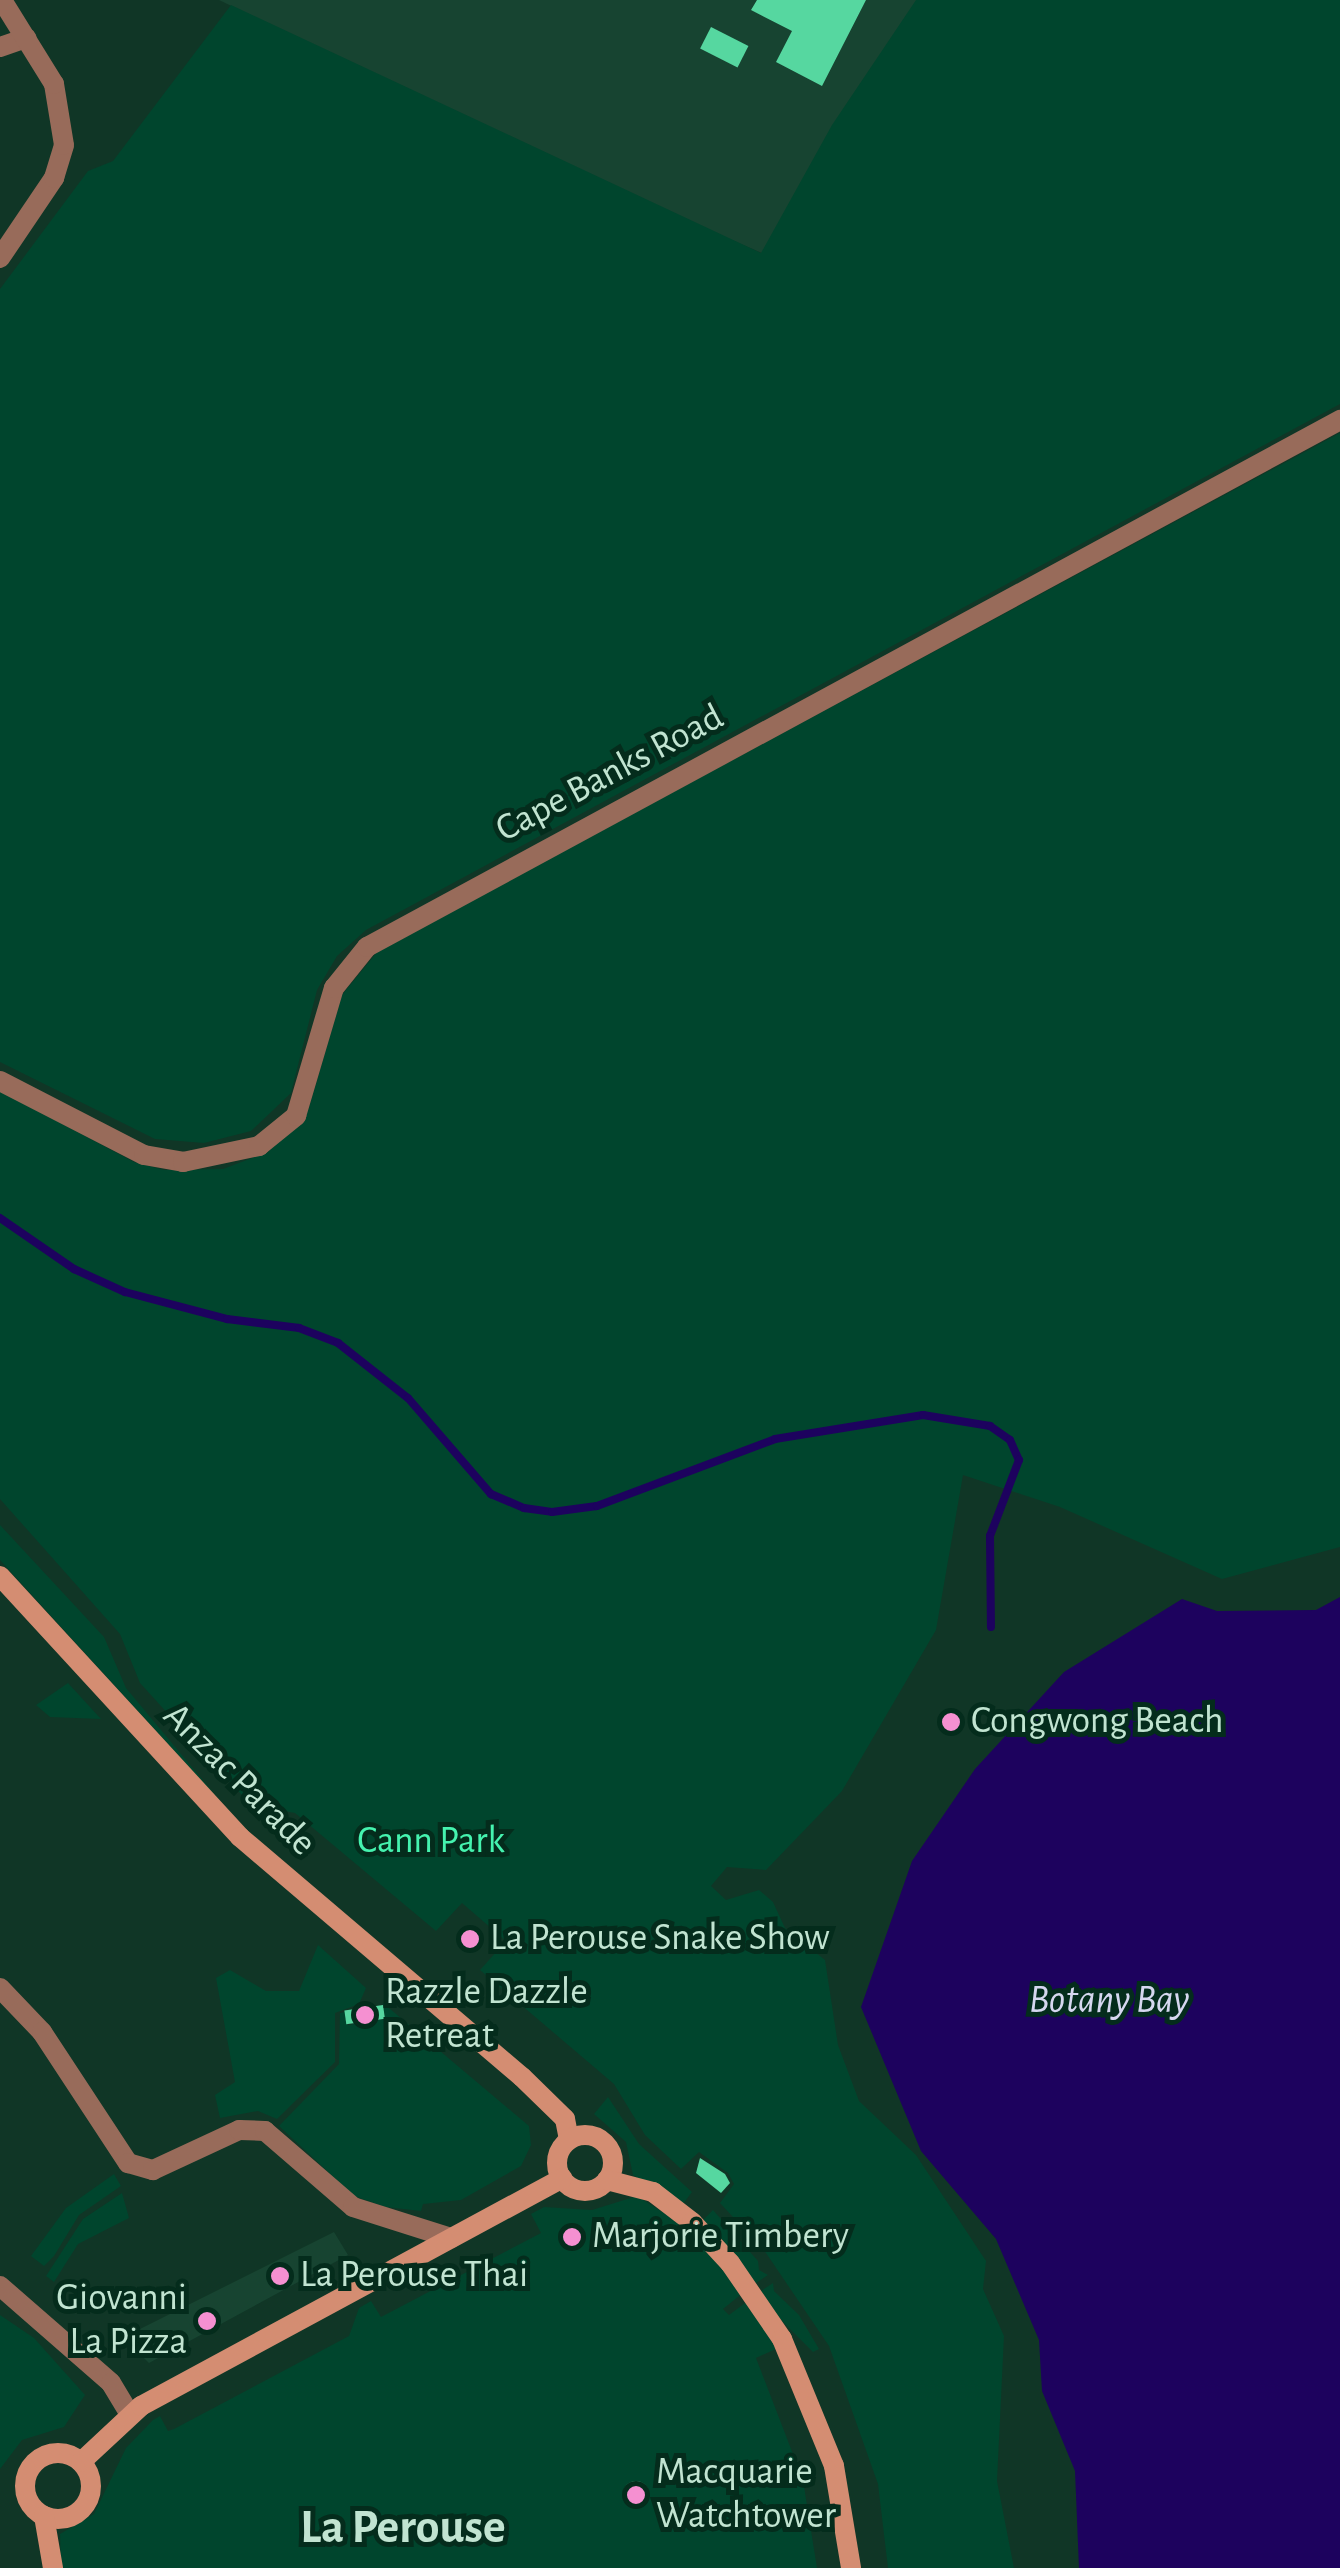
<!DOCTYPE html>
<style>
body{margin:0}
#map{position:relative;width:1340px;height:2568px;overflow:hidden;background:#103626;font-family:"Alegreya Sans",sans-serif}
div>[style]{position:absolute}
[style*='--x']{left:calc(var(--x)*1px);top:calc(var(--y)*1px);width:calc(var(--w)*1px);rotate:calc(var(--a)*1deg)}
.built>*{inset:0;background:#174431}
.green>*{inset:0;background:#00452d}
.water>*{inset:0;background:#1d025e}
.stream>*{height:8px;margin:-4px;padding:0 4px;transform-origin:4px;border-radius:4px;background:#1d025e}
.building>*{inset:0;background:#56d7a0;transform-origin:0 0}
.round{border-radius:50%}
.minor>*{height:20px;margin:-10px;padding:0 10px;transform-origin:10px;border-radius:10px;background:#986b5a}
.secondary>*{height:20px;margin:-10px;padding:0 10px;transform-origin:10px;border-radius:10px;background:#d48d72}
.secondary>.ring{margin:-10px;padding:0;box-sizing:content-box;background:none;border:20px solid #d48d72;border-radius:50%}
.dots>*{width:28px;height:28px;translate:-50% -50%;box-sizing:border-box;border:5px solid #042c1c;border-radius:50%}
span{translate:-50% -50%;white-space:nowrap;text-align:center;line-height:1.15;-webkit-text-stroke:10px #042c1c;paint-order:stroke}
.street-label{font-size:38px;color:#c1e4d1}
.poi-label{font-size:38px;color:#c1e4d1}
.left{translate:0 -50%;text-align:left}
.right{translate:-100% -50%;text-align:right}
.park-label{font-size:38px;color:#45f3af}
.water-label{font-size:40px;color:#d5d7ef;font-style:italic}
.district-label{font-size:48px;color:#c1e4d1;font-weight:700}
</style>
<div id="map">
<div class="built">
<i style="clip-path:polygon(219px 0,1340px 0,895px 311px,605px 185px)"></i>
<i style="clip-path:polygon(334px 2232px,348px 2255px,149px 2363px,113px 2328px,122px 2324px,128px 2335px)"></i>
</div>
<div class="green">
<i style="clip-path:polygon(916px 0,1340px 0,1340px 404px,366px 930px,337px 956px,317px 990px,291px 1093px,251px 1131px,204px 1143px,155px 1139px,0 1062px,0 289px,88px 171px,113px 161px,231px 5px,761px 253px,832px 125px)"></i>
<i style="clip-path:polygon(1340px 433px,1340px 1547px,1222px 1579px,1060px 1507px,963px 1475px,936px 1630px,842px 1791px,766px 1870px,727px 1867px,711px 1886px,726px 1900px,759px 1890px,773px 1902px,785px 1928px,825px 1960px,838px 2045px,859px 2101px,916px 2155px,986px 2261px,983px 2289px,1004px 2336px,997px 2481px,1014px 2568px,888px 2568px,878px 2484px,829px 2346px,766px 2253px,720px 2203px,734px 2184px,728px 2173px,699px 2152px,681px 2169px,645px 2135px,614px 2084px,480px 1970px,506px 1941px,462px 1903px,436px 1931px,295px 1813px,251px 1805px,140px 1683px,120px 1634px,0 1499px,0 1091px,134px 1162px,164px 1170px,223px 1169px,268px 1152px,309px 1108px,342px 995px,378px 951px)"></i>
<i style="clip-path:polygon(0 1525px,104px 1637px,126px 1688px,221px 1802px,0 1560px)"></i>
<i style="clip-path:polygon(68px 1683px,101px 1719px,50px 1717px,36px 1705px)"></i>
<i style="clip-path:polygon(318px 1945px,366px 1988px,359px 2004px,335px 2013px,335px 2062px,277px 2119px,258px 2111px,220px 2118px,215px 2095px,235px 2082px,216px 1978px,230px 1970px,266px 1991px,299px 1991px)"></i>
<i style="clip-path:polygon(383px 2003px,529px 2126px,531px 2145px,521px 2166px,461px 2200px,423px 2204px,421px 2211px,386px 2207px,354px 2196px,279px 2126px,339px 2064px,340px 2013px,345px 2012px,348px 2025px,385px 2019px)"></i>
<i style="clip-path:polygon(608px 2097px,639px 2144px,692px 2192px,683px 2204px,633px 2175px,626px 2142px,594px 2114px)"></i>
<i style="clip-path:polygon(114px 2174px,121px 2186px,79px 2215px,54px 2256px,44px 2266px,31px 2256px,66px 2208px)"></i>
<i style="clip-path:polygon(122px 2193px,129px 2218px,78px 2244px,54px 2282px,46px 2276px,83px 2219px)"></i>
<i style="clip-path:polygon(637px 2196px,686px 2227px,744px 2292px,723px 2309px,729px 2315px,749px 2300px,778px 2348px,756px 2358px,803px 2480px,817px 2568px,61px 2568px,60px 2534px,94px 2514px,126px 2448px,153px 2420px,160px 2416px,168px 2431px,174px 2429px,349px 2336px,359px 2308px,371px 2301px,381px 2317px,541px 2233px,531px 2214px,544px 2207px,592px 2210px)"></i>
<i style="clip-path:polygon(713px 2210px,758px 2261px,759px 2270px,768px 2275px,756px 2283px,702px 2221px)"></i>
<i style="clip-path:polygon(773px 2283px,774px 2291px,799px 2315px,819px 2349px,813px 2352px,775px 2314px,761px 2291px)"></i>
<i style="clip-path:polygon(0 2315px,34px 2338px,85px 2395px,64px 2427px,22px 2440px,0 2469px)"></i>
</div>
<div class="water">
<i style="clip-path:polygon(1340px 1597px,1340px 2568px,1079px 2568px,1075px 2471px,1042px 2391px,1039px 2340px,996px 2239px,921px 2151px,861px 2007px,912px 1861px,975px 1769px,1064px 1672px,1182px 1599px,1217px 1611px,1316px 1610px)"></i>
</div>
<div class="stream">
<i style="--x:0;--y:1218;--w:90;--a:34.6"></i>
<i style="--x:74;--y:1269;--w:56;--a:24.3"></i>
<i style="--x:125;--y:1292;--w:106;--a:14.8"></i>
<i style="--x:227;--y:1319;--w:73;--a:7.1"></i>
<i style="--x:299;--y:1328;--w:42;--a:21"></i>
<i style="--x:338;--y:1343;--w:89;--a:38.2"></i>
<i style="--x:408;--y:1398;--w:127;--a:49.2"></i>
<i style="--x:491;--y:1494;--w:36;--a:23"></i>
<i style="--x:524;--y:1508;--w:28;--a:8"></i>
<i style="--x:552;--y:1512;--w:45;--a:-7.6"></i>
<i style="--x:597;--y:1506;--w:190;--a:-20.6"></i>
<i style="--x:775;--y:1439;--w:150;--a:-9.2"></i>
<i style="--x:923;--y:1415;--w:68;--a:9.3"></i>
<i style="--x:990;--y:1426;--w:24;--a:35"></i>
<i style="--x:1010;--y:1440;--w:22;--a:66"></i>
<i style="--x:1019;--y:1460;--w:81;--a:110.9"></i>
<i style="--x:990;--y:1536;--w:91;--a:89.4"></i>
</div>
<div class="building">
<i style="clip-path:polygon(757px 0,866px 0,822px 86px,776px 62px,792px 31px,751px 10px)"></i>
<i style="left:711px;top:27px;width:42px;height:24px;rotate:27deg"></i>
<i style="left:383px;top:2005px;width:14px;height:39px;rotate:82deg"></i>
<i style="clip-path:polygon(700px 2158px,725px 2174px,730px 2183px,721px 2193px,696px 2173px)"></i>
<i class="round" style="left:623px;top:2481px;width:26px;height:26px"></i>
</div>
<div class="minor">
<i style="--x:0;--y:47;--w:28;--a:-19"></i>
<i style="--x:0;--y:258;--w:97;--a:-56"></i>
<i style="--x:54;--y:178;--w:34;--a:-73"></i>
<i style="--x:64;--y:145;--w:62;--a:-99.3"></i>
<i style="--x:54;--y:84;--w:99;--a:-121.8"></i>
<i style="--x:0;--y:1081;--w:162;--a:27.2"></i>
<i style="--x:144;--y:1155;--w:40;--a:10"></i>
<i style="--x:183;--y:1162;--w:78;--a:-11.9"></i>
<i style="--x:259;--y:1146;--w:48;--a:-39"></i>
<i style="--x:296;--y:1116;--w:134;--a:-73.5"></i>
<i style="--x:334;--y:988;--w:53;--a:-51.2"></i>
<i style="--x:367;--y:947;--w:1107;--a:-28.44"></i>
<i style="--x:0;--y:1988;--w:61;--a:46.3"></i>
<i style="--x:42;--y:2032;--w:157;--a:56.7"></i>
<i style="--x:128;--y:2163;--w:26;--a:16"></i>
<i style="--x:153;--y:2170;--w:95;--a:-24.9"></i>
<i style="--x:239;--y:2130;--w:26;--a:2"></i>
<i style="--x:265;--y:2131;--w:116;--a:40.8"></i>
<i style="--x:353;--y:2207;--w:103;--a:17.6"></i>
<i style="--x:0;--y:2286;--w:147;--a:41.1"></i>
<i style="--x:111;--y:2383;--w:37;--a:59"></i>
</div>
<div class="secondary">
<i style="--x:0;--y:1576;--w:355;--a:47.4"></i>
<i style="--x:240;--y:1837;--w:370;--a:40.4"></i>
<i style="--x:522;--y:2077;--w:60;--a:44.3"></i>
<i style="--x:565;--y:2119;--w:21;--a:79"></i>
<i class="ring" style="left:557px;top:2135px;width:36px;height:36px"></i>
<i style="--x:607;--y:2180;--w:48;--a:14.6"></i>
<i style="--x:653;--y:2192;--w:49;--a:37.6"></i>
<i style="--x:692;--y:2222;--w:56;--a:47.2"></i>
<i style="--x:730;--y:2263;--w:92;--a:55.6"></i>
<i style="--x:782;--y:2339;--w:137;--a:67.7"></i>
<i style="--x:834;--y:2466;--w:103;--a:80.5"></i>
<i class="ring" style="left:25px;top:2453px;width:46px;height:46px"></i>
<i style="--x:81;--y:2462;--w:82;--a:-43"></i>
<i style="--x:141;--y:2406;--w:479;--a:-28.4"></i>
<i style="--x:44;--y:2516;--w:53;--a:80.2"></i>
</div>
<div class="dots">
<i style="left:951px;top:1722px;background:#f590d1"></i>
<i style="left:470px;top:1939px;background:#f590d1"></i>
<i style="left:365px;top:2015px;background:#f590d1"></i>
<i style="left:572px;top:2237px;background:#f590d1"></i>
<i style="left:280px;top:2276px;background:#f590d1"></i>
<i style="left:207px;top:2321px;background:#f590d1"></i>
<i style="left:636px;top:2495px;background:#f590d1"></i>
</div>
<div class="street-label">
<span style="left:610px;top:774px;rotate:-28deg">Cape Banks Road</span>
<span style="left:239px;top:1780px;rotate:45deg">Anzac Parade</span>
</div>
<div class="poi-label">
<span class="left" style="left:971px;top:1722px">Congwong Beach</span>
<span class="left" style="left:490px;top:1939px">La Perouse Snake Show</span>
<span class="left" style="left:385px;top:2015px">Razzle Dazzle<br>Retreat</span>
<span class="left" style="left:592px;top:2237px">Marjorie Timbery</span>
<span class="left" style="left:300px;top:2276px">La Perouse Thai</span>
<span class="right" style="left:187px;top:2321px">Giovanni<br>La Pizza</span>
<span class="left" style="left:656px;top:2495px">Macquarie<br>Watchtower</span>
</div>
<div class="park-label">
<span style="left:431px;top:1842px">Cann Park</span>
</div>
<div class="water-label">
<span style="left:1109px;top:2000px">Botany Bay</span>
</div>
<div class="district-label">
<span style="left:403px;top:2529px">La Perouse</span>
</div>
</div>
